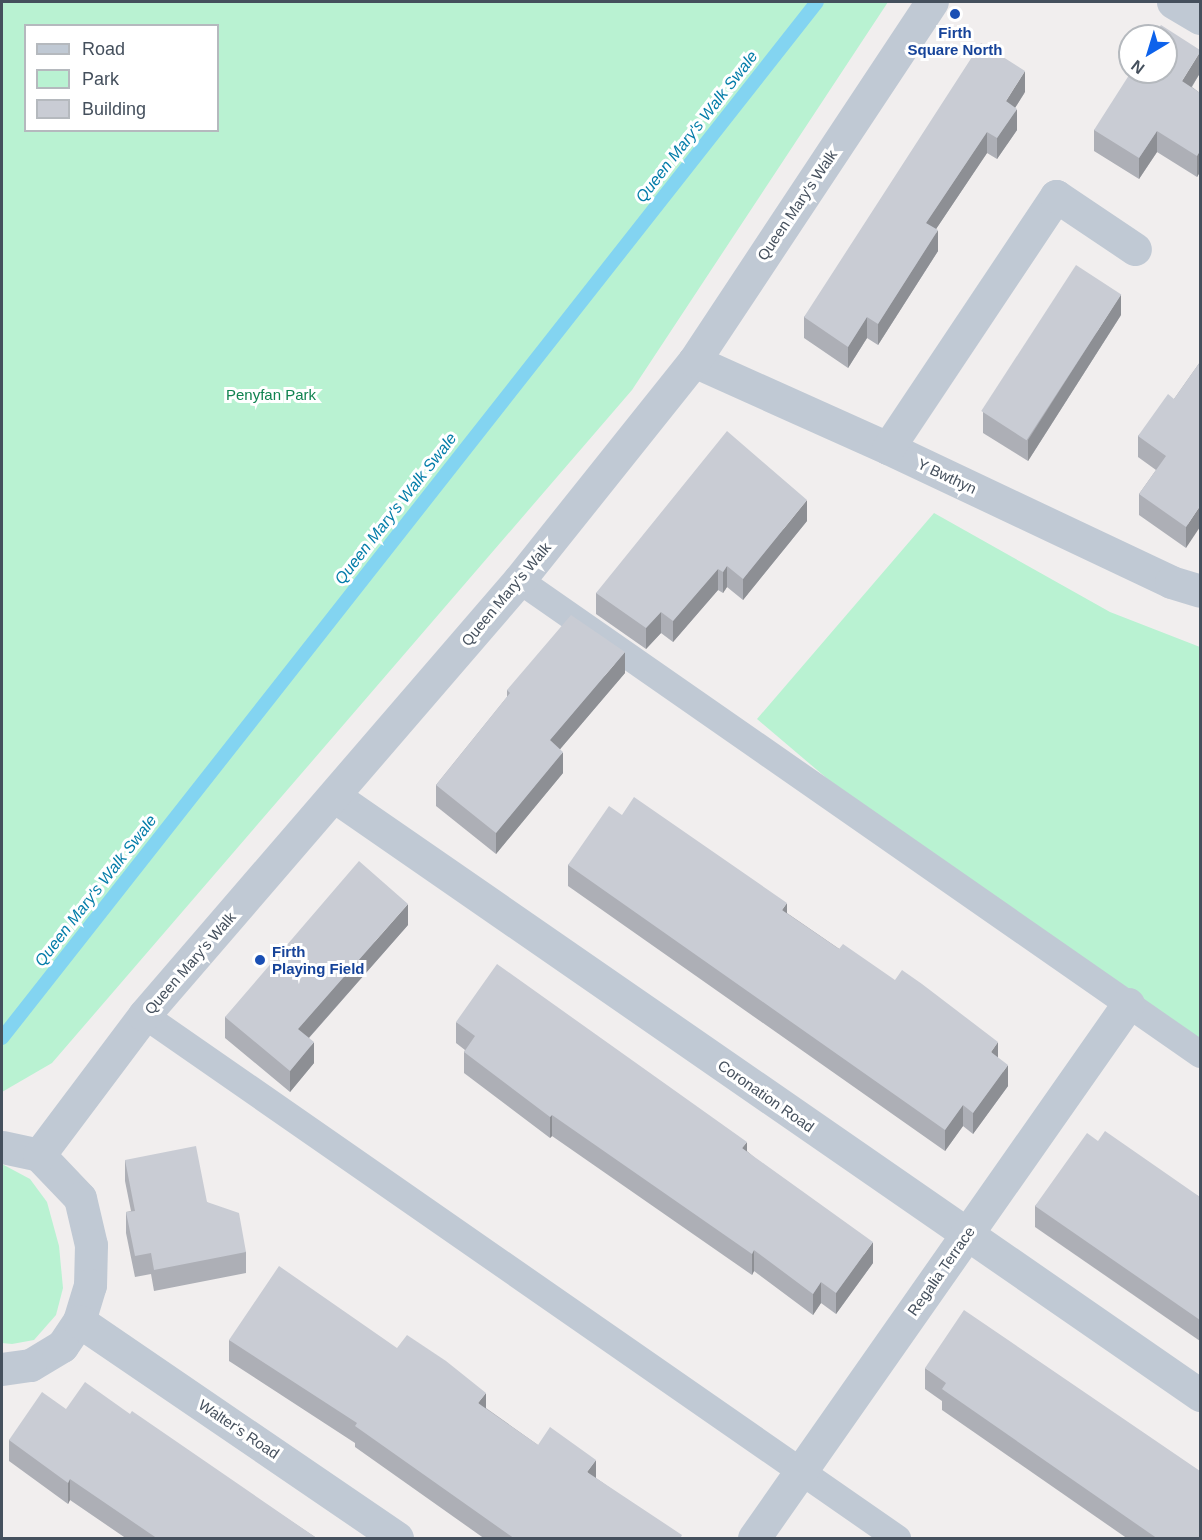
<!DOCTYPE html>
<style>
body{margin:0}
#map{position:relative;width:1202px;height:1540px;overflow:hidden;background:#f1eeee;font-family:Helvetica,sans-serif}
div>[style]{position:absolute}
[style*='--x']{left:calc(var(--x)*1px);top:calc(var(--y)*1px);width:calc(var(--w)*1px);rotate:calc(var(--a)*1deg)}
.green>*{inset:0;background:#b9f2d2}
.stream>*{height:14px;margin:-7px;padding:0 7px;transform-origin:7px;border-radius:7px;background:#83d4f1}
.lane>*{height:27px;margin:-13.5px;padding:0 13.5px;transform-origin:13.5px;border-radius:13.5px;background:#c0c9d4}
.street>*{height:33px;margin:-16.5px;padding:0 16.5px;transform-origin:16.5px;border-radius:16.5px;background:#c0c9d4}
.wall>*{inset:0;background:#adafb6}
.shaded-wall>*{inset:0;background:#8d8f94}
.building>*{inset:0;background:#c9ccd4;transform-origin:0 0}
.dots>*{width:16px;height:16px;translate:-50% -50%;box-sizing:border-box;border:3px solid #fff;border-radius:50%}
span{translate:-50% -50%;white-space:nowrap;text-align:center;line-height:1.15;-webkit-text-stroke:6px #fff;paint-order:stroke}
.transit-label{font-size:15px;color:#164399;font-weight:700}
.left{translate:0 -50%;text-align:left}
.street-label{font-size:15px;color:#45505d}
.park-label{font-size:15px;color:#118350}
.water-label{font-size:16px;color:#047da9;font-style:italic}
.frame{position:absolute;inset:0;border:3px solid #45505d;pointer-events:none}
.legend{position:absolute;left:24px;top:24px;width:195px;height:108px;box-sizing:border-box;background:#fff;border:2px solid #b5b9be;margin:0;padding:8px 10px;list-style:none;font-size:18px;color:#45505d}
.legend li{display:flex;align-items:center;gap:12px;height:30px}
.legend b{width:30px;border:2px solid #b5b9be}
.north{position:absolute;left:1118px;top:24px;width:60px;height:60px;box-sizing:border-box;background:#fff;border:2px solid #b5b9be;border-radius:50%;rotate:218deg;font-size:16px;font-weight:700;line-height:24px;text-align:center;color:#45505d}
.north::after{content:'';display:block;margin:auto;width:21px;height:27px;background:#0d62eb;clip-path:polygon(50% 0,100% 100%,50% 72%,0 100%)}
</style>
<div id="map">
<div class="green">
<i style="clip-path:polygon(evenodd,2px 2px,888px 2px,632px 390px,52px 1063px,2px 1092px,2px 2px,26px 26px,218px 26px,218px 130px,26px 130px,26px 26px)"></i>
<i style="clip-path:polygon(934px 513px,1110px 612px,1200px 647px,1200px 1042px,830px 781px,757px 719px)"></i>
<i style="clip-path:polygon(2px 1164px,30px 1179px,47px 1202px,59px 1246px,63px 1288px,56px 1315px,34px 1340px,12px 1344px,2px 1343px)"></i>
</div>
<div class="stream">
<i style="--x:2;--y:1038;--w:1318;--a:-51.81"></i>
</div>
<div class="lane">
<i style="--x:519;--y:580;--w:830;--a:34.84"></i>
<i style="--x:144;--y:1015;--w:917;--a:34.78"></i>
</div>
<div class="street">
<i style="--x:1173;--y:2;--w:31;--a:31"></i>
<i style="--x:694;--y:361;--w:213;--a:24.2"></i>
<i style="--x:888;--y:448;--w:313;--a:25.3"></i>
<i style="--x:1171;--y:582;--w:30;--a:17"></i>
<i style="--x:888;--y:448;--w:303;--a:-56.3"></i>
<i style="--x:1056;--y:196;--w:95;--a:33.9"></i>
<i style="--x:334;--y:796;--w:1053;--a:34.67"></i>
<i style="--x:2;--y:1147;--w:38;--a:12"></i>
<i style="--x:39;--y:1155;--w:59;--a:46.4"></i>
<i style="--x:80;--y:1198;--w:48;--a:76.8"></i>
<i style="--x:91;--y:1245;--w:40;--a:91.4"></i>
<i style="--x:90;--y:1285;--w:38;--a:107"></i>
<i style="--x:79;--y:1321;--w:30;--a:124"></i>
<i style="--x:62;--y:1346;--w:37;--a:149"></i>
<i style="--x:30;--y:1365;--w:28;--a:172"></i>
<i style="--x:39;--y:1155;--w:175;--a:-53.1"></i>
<i style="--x:144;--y:1015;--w:574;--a:-49.24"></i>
<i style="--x:519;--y:580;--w:280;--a:-51.4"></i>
<i style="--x:694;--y:361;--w:431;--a:-56.5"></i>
<i style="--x:79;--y:1321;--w:385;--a:34.3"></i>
<i style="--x:754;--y:1538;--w:652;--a:-54.99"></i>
</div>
<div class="wall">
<i style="clip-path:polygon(1200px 73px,1192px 87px,1200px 93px,1200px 172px,1197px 177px,1157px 152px,1139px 179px,1094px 151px,1094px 130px)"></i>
<i style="clip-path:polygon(1025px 92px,1015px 108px,1017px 130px,997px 159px,987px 153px,936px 229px,938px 251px,878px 345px,867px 338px,848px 368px,804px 338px,804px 317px)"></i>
<i style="clip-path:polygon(1121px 315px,1028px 461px,983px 433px,983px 412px)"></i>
<i style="clip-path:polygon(1200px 362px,1186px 548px,1139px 515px,1139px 494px,1156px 470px,1138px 457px,1138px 436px,1174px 399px)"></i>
<i style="clip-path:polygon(807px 521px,743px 600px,727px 587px,723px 593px,718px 590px,673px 642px,661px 633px,646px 649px,596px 614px,596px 593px)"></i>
<i style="clip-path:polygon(625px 673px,560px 749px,563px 773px,496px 854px,436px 806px,436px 785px,507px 697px,507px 690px)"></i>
<i style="clip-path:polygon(622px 815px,787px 913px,998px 1058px,1008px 1086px,973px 1134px,963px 1126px,945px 1151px,568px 886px,568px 865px)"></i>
<i style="clip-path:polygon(408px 925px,309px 1038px,314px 1063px,290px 1092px,225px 1038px,225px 1017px)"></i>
<i style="clip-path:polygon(456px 1022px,747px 1151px,873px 1263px,836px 1314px,821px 1303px,813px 1315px,754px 1271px,752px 1275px,552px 1136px,550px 1138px,464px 1073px,464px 1052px,465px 1050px,456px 1043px)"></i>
<i style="clip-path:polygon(1098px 1141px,1200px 1197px,1200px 1341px,1035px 1227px,1035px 1206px)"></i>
<i style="clip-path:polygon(125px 1160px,207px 1202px,246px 1252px,246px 1273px,154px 1291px,151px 1274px,135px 1277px,126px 1233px,126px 1212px,131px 1211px,125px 1181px)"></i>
<i style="clip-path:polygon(229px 1340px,486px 1408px,538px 1445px,596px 1478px,682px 1539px,485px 1539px,355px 1447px,355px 1443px,229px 1361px)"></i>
<i style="clip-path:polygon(925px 1368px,1200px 1539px,1128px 1539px,942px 1410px,942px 1401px,925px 1389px)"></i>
<i style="clip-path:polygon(66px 1409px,130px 1414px,318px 1539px,127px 1539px,70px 1500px,68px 1504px,9px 1461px,9px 1440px)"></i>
</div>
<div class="shaded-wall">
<i style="clip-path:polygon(1200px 52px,1200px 73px,1182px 102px,1182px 81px)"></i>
<i style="clip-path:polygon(1025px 71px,1025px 92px,1006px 122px,1006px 101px)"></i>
<i style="clip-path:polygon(1017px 109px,1017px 130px,997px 159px,997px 138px)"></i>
<i style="clip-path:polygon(1157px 131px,1157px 152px,1139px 179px,1139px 158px)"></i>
<i style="clip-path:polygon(987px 132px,987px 153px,926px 244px,926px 223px)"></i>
<i style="clip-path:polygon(1200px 151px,1200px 172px,1197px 177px,1197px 156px)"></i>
<i style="clip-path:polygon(938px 230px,938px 251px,878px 345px,878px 324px)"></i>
<i style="clip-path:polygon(1121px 294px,1121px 315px,1028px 461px,1028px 440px)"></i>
<i style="clip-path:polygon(867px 317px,867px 338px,848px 368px,848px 347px)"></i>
<i style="clip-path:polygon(807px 500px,807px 521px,743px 600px,743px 579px)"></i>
<i style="clip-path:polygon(1200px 506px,1200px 527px,1186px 548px,1186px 527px)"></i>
<i style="clip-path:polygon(727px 566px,727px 587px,723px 593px,723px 572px)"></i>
<i style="clip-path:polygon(718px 569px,718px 590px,673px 642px,673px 621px)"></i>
<i style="clip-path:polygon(661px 612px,661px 633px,646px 649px,646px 628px)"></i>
<i style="clip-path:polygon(625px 652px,625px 673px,550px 761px,550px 740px)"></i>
<i style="clip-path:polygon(563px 752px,563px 773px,496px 854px,496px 833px)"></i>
<i style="clip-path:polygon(787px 903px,787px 924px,782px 910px)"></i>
<i style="clip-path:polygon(408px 904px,408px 925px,298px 1050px,298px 1029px)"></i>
<i style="clip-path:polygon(314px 1042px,314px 1063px,290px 1092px,290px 1071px)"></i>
<i style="clip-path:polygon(998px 1042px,998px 1063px,991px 1052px)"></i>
<i style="clip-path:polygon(1008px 1065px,1008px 1086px,973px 1134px,973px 1113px)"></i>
<i style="clip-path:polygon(963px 1105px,963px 1126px,945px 1151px,945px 1130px)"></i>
<i style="clip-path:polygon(552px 1115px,552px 1136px,550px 1138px,550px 1117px)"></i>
<i style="clip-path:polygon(747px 1142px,747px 1163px,742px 1148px)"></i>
<i style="clip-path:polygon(873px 1242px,873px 1263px,836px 1314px,836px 1293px)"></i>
<i style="clip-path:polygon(754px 1250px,754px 1271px,752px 1275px,752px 1254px)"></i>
<i style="clip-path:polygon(821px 1282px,821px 1303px,813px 1315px,813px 1294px)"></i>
<i style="clip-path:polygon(486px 1393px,486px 1414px,478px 1403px)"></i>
<i style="clip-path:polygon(596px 1460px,596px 1481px,587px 1472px)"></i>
<i style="clip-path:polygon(70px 1479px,70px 1500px,68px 1504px,68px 1483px)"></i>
</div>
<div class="building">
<i style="clip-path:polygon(1161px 25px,1200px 50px,1200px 52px,1182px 81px,1200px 93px,1200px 151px,1197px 156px,1157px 131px,1139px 158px,1094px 130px,1131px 72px,1166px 72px,1166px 36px,1153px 36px)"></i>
<i style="clip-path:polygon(981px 43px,1025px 71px,1006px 101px,1017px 109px,997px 138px,987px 132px,926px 223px,938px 230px,878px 324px,867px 317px,848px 347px,804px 317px)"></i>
<i style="left:1076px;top:265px;width:54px;height:174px;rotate:33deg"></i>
<i style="clip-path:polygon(1200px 362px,1200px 506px,1186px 527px,1139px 494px,1166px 456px,1138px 436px,1168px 394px,1174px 399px)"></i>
<i style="clip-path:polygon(727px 431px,807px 500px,743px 579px,727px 566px,723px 572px,718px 569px,673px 621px,661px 612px,646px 628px,596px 593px)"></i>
<i style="clip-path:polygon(571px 615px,625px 652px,550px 740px,563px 752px,496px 833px,436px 785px,510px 693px,507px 690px)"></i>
<i style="clip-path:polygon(634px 797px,787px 903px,782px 910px,839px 949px,843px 944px,895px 980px,902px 970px,922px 984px,998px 1042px,991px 1052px,1008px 1065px,973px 1113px,963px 1105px,945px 1130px,568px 865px,609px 806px,622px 815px)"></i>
<i style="clip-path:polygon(359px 861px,408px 904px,298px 1029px,314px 1042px,290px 1071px,225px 1017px)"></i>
<i style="clip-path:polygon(497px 964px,747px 1142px,742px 1148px,873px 1242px,836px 1293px,821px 1282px,813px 1294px,754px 1250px,752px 1254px,552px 1115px,550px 1117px,464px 1052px,475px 1036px,456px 1022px)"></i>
<i style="clip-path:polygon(1105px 1131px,1200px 1197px,1200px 1320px,1035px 1206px,1087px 1133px,1098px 1141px)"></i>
<i style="clip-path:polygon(196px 1146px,207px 1202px,239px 1213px,246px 1252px,154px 1270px,151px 1253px,135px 1256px,126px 1212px,135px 1211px,125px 1160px)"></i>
<i style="clip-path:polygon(279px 1266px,397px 1348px,407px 1335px,446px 1361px,486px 1393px,478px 1403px,538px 1445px,550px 1427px,596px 1460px,587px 1472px,682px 1535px,680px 1539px,515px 1539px,355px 1426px,357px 1423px,229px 1340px)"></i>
<i style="clip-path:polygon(964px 1310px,1200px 1471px,1200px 1539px,1158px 1539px,942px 1389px,946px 1383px,925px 1368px)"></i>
<i style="clip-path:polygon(85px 1382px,130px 1414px,132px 1411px,318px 1539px,158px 1539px,70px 1479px,68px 1483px,9px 1440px,42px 1392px,66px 1409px)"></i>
</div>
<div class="dots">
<i style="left:955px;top:14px;background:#1a4fb4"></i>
<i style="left:260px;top:960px;background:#1a4fb4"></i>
</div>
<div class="transit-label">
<span style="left:955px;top:41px">Firth<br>Square North</span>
<span class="left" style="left:272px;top:960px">Firth<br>Playing Field</span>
</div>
<div class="street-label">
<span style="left:797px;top:205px;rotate:-56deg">Queen Mary's Walk</span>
<span style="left:947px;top:476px;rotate:25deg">Y Bwthyn</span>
<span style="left:506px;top:594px;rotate:-50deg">Queen Mary's Walk</span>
<span style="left:190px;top:963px;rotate:-49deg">Queen Mary's Walk</span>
<span style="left:766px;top:1096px;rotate:35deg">Coronation Road</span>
<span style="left:941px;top:1271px;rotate:-55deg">Regalia Terrace</span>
<span style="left:239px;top:1429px;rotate:34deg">Walter's Road</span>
</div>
<div class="park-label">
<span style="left:271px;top:395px">Penyfan Park</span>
</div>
<div class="water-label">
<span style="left:697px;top:127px;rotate:-52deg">Queen Mary's Walk Swale</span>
<span style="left:396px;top:509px;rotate:-52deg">Queen Mary's Walk Swale</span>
<span style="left:96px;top:891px;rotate:-52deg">Queen Mary's Walk Swale</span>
</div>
<div class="frame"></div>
<ul class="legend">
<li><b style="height:8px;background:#c0c9d4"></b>Road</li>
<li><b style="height:16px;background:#b9f2d2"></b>Park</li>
<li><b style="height:16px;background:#c9ccd4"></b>Building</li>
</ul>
<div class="north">N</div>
</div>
